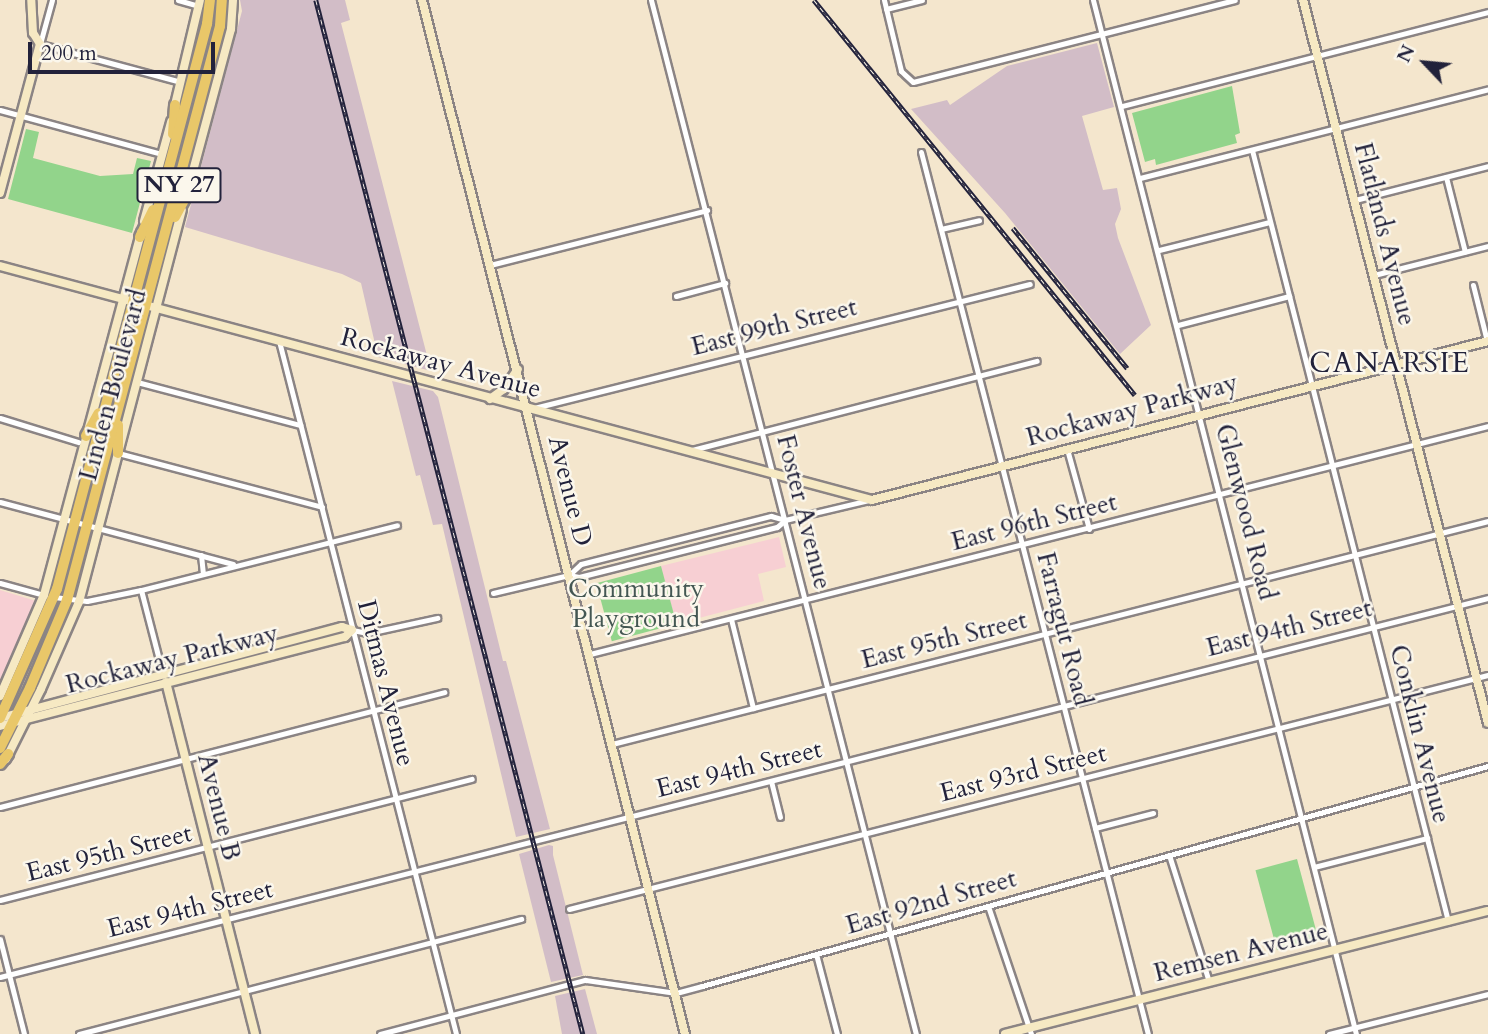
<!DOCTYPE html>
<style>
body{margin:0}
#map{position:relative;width:1488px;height:1034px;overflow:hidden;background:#f4e6cd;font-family:Cardo,serif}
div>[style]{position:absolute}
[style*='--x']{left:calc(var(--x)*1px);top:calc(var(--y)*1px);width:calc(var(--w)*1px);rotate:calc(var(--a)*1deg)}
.built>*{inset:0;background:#f7cfd3}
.industrial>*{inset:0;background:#d2bdc7}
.green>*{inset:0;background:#92d48b;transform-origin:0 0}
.roads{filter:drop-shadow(2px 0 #8b8484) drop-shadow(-2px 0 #8b8484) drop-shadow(0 2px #8b8484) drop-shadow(0 -2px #8b8484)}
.street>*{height:5px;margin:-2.5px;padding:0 2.5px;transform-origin:2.5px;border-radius:2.5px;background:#fff}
.secondary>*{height:8px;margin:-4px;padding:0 4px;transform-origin:4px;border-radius:4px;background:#f6e9c3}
.highway>*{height:10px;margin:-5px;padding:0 5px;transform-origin:5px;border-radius:5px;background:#e9c769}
.rail>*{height:4.5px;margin-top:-2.25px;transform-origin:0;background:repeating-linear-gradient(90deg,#fbf7ec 0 5px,#22223b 0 10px);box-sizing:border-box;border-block:2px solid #22223b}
span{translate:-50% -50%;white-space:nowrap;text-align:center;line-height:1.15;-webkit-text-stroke:5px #fbf7ec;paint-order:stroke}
.shield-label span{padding:2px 5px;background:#fbf7ec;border:2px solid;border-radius:5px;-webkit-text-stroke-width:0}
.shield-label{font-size:24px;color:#22223b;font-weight:700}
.street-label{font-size:26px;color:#22223b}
.park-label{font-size:26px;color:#445753}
.neighbourhood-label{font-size:28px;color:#22223b;letter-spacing:2px}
.north{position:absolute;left:1390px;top:28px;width:70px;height:70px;-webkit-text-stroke:5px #fbf7ec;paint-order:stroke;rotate:296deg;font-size:19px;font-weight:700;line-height:28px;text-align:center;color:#22223b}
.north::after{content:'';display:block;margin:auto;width:24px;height:32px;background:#22223b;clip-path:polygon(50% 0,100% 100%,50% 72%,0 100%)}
.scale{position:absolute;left:28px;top:42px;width:187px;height:32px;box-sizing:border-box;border:4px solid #22223b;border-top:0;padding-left:9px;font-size:21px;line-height:24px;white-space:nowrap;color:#22223b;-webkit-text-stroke:5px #fbf7ec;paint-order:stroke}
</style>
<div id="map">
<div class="built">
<i style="clip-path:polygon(779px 537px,786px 567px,758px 574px,764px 601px,676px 624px,661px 566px)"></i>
<i style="clip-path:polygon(0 590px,36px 601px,0 683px)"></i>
</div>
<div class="industrial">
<i style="clip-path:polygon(240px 0,345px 0,350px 20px,341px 23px,431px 371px,378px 357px,361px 283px,342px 274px,185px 227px,242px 11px)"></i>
<i style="clip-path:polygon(1097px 43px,1114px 107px,1082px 116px,1103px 190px,1117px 188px,1121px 209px,1115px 224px,1118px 238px,1151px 325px,1120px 354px,1005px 213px,911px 109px,947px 100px,950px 105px,1007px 66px)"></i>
<i style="clip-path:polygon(392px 381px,433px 391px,438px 397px,503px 661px,506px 661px,550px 829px,516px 837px,442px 524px,433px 525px,420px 475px,416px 476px)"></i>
<i style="clip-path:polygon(549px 845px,553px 846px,553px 855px,583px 975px,551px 982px,519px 854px)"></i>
<i style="clip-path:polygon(585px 989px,597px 1034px,562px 1034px,555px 996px)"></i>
</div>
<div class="green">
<i style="clip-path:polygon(1232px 86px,1240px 133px,1235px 135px,1237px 143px,1156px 165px,1155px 159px,1145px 162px,1132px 113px)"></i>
<i style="clip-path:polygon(26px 129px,39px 132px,33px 158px,100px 176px,133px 174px,137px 158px,151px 161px,132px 233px,8px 199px)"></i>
<i style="left:661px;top:566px;width:60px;height:67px;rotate:75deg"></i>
<i style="left:1297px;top:859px;width:83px;height:43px;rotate:75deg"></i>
</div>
<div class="roads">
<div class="street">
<i style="--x:52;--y:0;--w:46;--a:105.3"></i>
<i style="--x:40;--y:44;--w:146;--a:15.1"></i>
<i style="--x:178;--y:0;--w:22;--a:16"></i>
<i style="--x:651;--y:0;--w:1067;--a:75.63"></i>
<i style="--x:884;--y:0;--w:73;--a:76.5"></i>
<i style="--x:901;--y:71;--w:16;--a:43"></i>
<i style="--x:913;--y:82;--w:332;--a:-14.3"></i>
<i style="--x:1093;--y:0;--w:1067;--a:75.73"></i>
<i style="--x:886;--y:9;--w:37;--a:-14"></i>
<i style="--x:1122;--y:106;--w:378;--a:-14.4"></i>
<i style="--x:0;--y:110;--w:168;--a:15.2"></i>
<i style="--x:1252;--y:150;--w:796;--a:75.74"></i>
<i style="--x:921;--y:152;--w:911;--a:75.57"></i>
<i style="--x:1446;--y:177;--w:77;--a:75.8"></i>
<i style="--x:1140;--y:178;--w:359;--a:-14.3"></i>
<i style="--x:1355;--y:200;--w:137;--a:-14.3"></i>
<i style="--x:941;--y:229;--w:39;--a:-13"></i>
<i style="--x:1159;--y:250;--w:114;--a:-14.2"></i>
<i style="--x:490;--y:265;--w:224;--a:-14.2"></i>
<i style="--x:1374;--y:275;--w:118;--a:-14.3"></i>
<i style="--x:1473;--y:285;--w:58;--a:76"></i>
<i style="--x:676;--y:296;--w:51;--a:-14.9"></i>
<i style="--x:1178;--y:325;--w:115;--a:-14.6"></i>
<i style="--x:279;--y:341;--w:715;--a:75.67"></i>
<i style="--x:137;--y:382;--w:169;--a:14.8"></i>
<i style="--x:534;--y:408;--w:511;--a:-14.04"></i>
<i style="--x:0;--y:418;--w:82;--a:17.1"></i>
<i style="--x:1067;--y:449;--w:83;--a:74.6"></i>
<i style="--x:692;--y:450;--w:356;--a:-14.5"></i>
<i style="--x:118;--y:453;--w:211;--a:14.8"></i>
<i style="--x:0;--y:502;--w:241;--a:14.9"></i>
<i style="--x:201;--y:555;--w:18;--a:84"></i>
<i style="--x:569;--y:575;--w:16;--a:-43"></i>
<i style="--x:581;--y:564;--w:196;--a:-14.2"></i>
<i style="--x:771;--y:516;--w:15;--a:16"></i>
<i style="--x:0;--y:583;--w:46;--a:15.3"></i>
<i style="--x:141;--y:590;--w:88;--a:75.5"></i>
<i style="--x:493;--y:593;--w:78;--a:-13.3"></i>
<i style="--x:569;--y:575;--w:10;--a:11"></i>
<i style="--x:579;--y:577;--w:204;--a:-14.2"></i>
<i style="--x:777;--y:527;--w:11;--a:-41"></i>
<i style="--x:785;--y:520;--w:86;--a:-13.4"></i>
<i style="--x:54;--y:597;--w:33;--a:7"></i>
<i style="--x:87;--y:601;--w:55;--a:-11.5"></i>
<i style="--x:141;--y:590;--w:264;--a:-14.2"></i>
<i style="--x:731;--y:619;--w:92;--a:76.1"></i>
<i style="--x:352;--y:630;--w:16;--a:11"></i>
<i style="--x:368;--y:633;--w:71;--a:-12.3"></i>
<i style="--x:590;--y:654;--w:926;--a:-14.25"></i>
<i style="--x:612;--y:744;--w:904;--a:-14.28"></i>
<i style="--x:771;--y:781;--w:37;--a:76"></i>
<i style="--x:0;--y:807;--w:459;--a:-14.5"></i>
<i style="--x:1095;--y:828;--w:60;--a:-14.5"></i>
<i style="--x:1169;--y:855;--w:133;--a:72.5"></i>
<i style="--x:1314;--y:867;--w:117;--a:-14.4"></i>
<i style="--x:0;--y:900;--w:487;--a:-14.4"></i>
<i style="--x:988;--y:906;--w:135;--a:71.4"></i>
<i style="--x:569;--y:909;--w:948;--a:-14.29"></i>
<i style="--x:0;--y:939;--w:98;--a:75.8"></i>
<i style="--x:816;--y:954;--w:83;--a:75.3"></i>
<i style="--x:0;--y:977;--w:1536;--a:-14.29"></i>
<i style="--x:79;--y:1034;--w:457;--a:-14.6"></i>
<i style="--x:380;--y:1034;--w:212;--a:-14.8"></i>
<i style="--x:585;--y:980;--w:92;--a:8.1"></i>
<i style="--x:676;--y:993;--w:27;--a:-15"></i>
<i style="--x:702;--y:986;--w:816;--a:-15.64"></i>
<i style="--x:1329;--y:1034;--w:164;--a:-14.1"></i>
</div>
<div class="secondary">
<i style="--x:422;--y:0;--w:1067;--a:75.73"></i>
<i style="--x:1303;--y:0;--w:746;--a:75.65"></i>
<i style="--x:174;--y:109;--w:112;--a:-76.6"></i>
<i style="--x:0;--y:193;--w:154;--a:-75"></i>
<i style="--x:40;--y:44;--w:13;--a:-122"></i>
<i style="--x:33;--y:33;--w:33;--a:-93"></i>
<i style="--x:186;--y:197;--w:174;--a:-75"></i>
<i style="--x:231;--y:29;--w:29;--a:-86"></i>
<i style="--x:144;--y:221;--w:103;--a:-74.7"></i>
<i style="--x:0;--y:266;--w:903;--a:15.02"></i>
<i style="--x:872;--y:500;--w:636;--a:-14.47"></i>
<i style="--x:490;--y:399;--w:17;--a:-36"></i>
<i style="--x:504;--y:389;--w:24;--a:-55"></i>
<i style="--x:166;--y:682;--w:363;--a:75.8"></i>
<i style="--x:0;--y:696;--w:110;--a:-66.5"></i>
<i style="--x:44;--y:595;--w:375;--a:-75"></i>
<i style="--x:0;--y:718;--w:354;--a:-14.9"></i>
<i style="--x:342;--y:627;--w:10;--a:17"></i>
<i style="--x:0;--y:726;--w:356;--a:-14.5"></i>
<i style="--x:345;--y:637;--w:10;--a:-45"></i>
<i style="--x:6;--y:759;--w:78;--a:-63.4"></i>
<i style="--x:41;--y:689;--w:95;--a:-66.4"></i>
<i style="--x:79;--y:602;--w:405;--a:-75.3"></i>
<i style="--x:1005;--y:1034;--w:498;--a:-14.3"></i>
</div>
<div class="highway">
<i style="--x:173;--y:134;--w:29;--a:-86"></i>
<i style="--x:175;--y:217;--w:26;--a:-62"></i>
<i style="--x:140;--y:237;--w:30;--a:-64"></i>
<i style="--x:86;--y:436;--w:26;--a:-61"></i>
<i style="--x:118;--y:453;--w:28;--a:-90"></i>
<i style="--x:0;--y:718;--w:141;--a:-66.2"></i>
<i style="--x:57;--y:589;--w:585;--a:-75.13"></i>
<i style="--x:207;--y:24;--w:24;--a:-83"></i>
<i style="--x:0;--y:748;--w:67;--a:-63.4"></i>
<i style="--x:30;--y:688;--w:95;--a:-67.2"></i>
<i style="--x:67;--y:600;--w:594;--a:-75.07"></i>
<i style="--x:220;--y:26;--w:26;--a:-86"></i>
<i style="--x:0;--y:764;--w:13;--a:-51"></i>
</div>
</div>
<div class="rail">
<i style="--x:316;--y:0;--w:1068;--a:75.52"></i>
<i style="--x:814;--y:0;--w:509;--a:50.9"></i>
<i style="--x:1013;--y:228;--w:181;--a:50.8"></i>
</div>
<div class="shield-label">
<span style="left:179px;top:185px">NY 27</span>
</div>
<div class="street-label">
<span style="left:1385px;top:234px;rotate:76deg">Flatlands Avenue</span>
<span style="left:774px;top:327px;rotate:-14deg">East 99th Street</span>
<span style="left:441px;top:363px;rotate:15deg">Rockaway Avenue</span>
<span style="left:113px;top:385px;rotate:-75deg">Linden Boulevard</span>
<span style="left:1132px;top:410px;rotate:-15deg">Rockaway Parkway</span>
<span style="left:570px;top:491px;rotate:76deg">Avenue D</span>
<span style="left:804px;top:512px;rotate:76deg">Foster Avenue</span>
<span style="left:1246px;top:512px;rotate:76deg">Glenwood Road</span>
<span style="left:1034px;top:522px;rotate:-14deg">East 96th Street</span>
<span style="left:1289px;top:628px;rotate:-14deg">East 94th Street</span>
<span style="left:1064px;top:629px;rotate:76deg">Farragut Road</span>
<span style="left:944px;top:640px;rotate:-14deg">East 95th Street</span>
<span style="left:172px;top:659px;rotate:-14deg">Rockaway Parkway</span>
<span style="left:386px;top:683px;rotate:76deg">Ditmas Avenue</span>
<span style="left:1420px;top:734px;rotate:76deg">Conklin Avenue</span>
<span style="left:739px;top:769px;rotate:-14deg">East 94th Street</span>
<span style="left:1023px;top:773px;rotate:-14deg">East 93rd Street</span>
<span style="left:219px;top:807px;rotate:76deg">Avenue B</span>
<span style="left:109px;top:853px;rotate:-14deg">East 95th Street</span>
<span style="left:931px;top:902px;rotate:-16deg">East 92nd Street</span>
<span style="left:190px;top:909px;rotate:-14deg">East 94th Street</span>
<span style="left:1241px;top:952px;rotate:-14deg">Remsen Avenue</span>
</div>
<div class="park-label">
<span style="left:636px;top:604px">Community<br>Playground</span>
</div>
<div class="neighbourhood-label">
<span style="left:1390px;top:363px">CANARSIE</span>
</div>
<div class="north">N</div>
<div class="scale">200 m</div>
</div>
